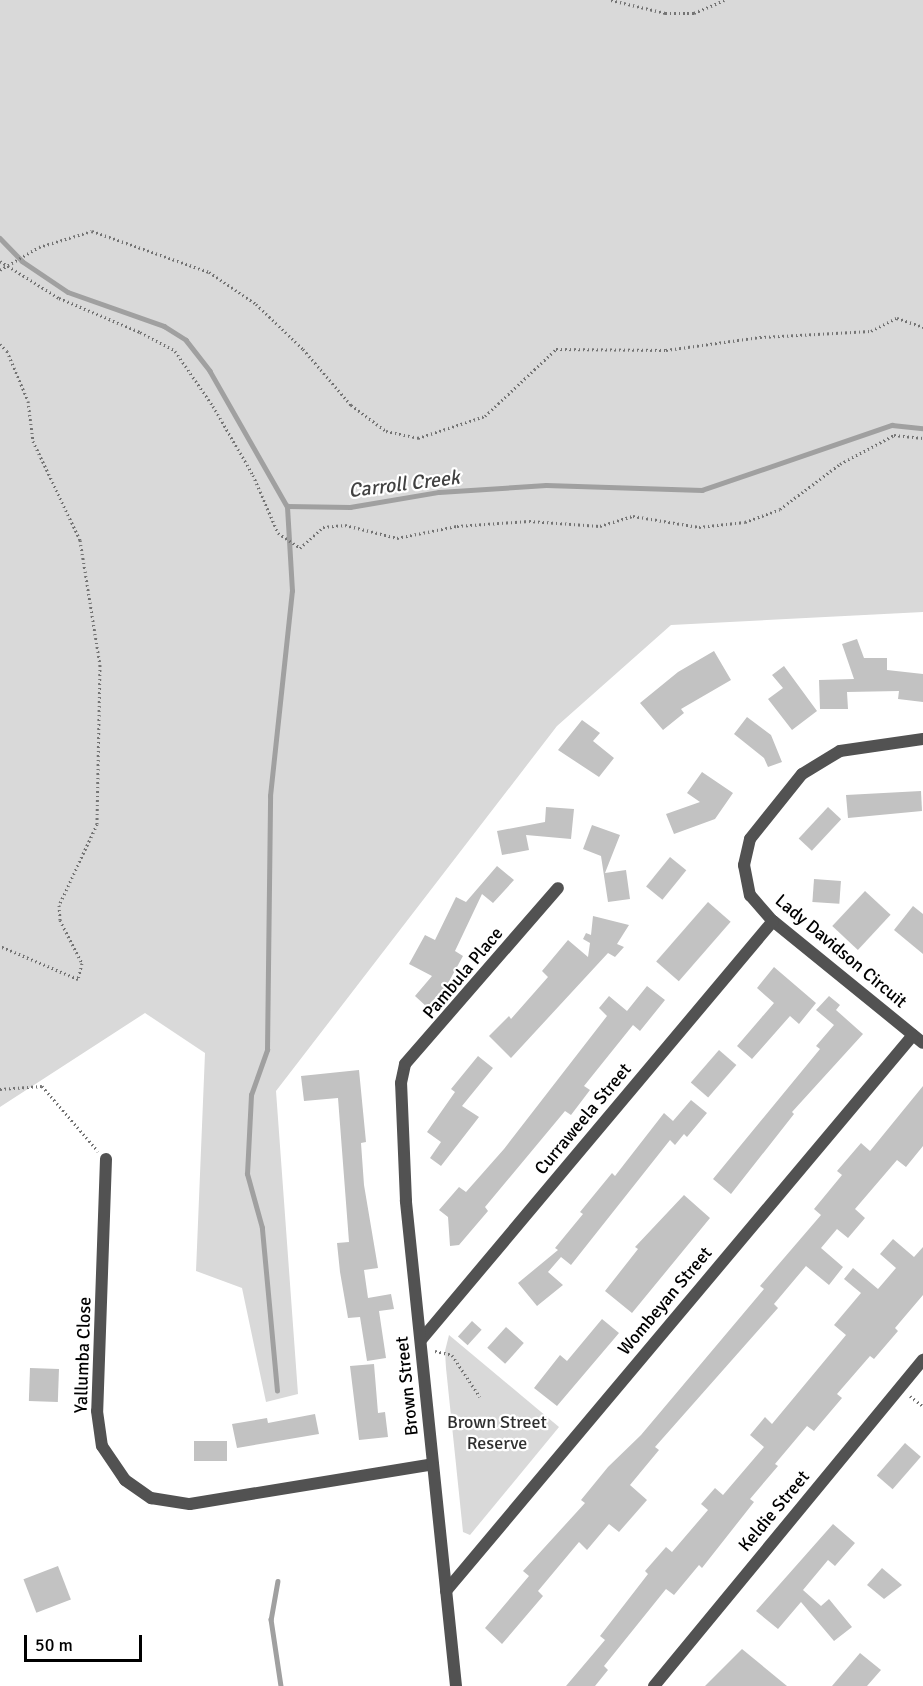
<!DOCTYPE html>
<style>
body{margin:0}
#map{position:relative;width:923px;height:1686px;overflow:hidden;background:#fff;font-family:Signika,sans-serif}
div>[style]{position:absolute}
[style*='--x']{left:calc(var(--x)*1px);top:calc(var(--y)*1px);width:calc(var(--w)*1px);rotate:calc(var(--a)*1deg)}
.green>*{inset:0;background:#d9d9d9}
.stream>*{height:4.5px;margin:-2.25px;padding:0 2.25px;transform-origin:2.25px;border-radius:2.25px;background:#a0a0a0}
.building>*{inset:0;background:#c2c2c2;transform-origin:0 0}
.path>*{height:3px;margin-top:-1.5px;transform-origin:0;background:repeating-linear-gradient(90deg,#747474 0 1.5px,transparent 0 4.5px)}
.minor>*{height:12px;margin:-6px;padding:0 6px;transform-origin:6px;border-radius:6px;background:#525252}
.path-bridge>*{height:3px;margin-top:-1.5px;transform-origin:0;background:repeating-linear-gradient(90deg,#747474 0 1.5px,transparent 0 4.5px)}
span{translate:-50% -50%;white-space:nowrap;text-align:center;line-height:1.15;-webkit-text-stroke:4.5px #fff;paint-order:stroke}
.street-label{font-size:18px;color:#000}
.park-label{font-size:18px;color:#303030}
.water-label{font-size:20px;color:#414141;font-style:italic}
.scale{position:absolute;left:24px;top:1635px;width:118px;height:27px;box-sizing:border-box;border:3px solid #000;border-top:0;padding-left:8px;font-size:18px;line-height:21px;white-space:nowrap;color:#000;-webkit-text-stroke:4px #fff;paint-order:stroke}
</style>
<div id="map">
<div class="green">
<i style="clip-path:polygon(0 0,923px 0,923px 612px,671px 625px,557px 726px,276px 1091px,298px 1394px,266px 1402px,242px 1288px,196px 1271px,205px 1053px,145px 1013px,0 1107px)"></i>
<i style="clip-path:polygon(449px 1335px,559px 1427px,470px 1535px,463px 1532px,446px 1368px,445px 1351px)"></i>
</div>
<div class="stream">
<i style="--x:0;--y:238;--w:32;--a:46"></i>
<i style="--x:22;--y:261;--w:55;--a:34"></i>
<i style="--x:68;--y:292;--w:102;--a:19.5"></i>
<i style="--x:164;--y:326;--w:26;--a:32"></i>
<i style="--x:186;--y:340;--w:39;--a:52"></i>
<i style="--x:210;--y:371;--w:155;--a:60.3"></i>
<i style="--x:287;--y:506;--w:63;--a:0.9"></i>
<i style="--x:350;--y:507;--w:90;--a:-9.6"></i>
<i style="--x:439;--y:492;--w:107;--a:-3.7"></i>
<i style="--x:546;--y:485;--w:156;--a:1.8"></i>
<i style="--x:702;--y:490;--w:201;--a:-18.9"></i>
<i style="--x:892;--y:425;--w:31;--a:6"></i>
<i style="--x:277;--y:1391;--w:164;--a:-95.3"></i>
<i style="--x:262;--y:1228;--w:56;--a:-105.5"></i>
<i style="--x:247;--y:1174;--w:79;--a:-87.1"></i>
<i style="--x:251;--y:1095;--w:48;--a:-70.4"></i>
<i style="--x:267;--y:1050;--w:254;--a:-89.3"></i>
<i style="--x:270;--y:796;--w:206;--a:-83.9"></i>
<i style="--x:292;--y:591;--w:85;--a:-93.4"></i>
<i style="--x:278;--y:1581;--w:39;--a:100"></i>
<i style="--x:271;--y:1619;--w:68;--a:81.5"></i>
</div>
<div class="building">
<i style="clip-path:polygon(857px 639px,864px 658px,887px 658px,887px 670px,923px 674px,923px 702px,898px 699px,899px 691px,847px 692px,848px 709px,820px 709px,819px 680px,854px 679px,842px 644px)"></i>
<i style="clip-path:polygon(714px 651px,731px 680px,681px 709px,684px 713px,663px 730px,640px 703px,678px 672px)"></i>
<i style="clip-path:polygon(784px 666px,817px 711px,792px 730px,768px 699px,783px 688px,772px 675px)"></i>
<i style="clip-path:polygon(747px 717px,771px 735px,782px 762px,768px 767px,764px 758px,734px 734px)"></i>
<i style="clip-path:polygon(582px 720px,600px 733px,593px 741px,614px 758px,599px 777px,558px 750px)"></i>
<i style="clip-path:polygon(702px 772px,733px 793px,715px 819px,674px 834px,666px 814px,700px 802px,687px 793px)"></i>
<i style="clip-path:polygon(921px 791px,922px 811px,848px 818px,846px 795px)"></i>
<i style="clip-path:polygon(546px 807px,574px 809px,571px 839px,526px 835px,529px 850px,502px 855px,497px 831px,545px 822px)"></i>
<i style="left:828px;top:807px;width:18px;height:43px;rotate:43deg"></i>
<i style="clip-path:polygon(592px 825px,620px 835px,605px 873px,626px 870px,630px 899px,608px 902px,601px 856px,583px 849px)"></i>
<i style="left:670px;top:857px;width:21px;height:38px;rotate:39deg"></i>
<i style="clip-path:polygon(497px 866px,514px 880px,493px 903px,482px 894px,455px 951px,463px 956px,447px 985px,427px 1007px,415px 996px,432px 976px,409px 964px,425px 935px,435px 940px,456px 897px,466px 902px)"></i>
<i style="left:814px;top:879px;width:27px;height:23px;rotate:4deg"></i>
<i style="left:865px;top:891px;width:35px;height:48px;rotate:43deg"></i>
<i style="left:708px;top:902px;width:30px;height:79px;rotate:41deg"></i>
<i style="clip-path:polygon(913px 906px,923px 914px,923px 954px,894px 930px)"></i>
<i style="clip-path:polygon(593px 916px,629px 925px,617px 944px,624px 947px,615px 957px,608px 953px,511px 1058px,489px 1036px,509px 1016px,511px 1019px,548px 977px,542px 971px,568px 940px,588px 957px,590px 943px,583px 939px,586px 933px,591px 935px)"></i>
<i style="clip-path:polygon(774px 967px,816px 1003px,799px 1024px,790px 1016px,752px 1059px,737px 1046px,774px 1003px,757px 988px)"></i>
<i style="clip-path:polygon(647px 986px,665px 1000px,640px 1031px,633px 1025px,584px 1086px,590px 1090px,571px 1115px,565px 1111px,485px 1207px,488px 1211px,459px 1245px,450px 1246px,448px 1217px,439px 1210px,459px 1187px,466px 1192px,504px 1149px,607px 1016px,599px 1008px,609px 996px,627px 1011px)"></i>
<i style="clip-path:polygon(829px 996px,840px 1005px,836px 1010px,863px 1034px,792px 1112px,794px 1114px,731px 1194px,713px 1179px,820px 1049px,816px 1046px,834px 1025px,816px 1010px)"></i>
<i style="left:719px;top:1050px;width:23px;height:43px;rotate:41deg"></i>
<i style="clip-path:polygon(478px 1056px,493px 1068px,462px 1106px,479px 1117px,441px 1166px,430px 1158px,441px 1142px,427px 1132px,455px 1092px,451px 1089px)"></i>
<i style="clip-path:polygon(359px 1070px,366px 1142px,361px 1143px,364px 1185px,378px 1268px,364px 1270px,368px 1298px,391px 1294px,394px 1309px,379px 1311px,386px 1358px,367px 1361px,360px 1317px,348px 1318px,340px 1272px,337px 1243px,349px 1242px,338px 1098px,304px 1101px,301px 1076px)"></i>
<i style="clip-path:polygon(923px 1086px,923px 1146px,906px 1167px,897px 1160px,855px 1209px,865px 1218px,848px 1238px,837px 1229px,821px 1248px,843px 1267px,829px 1285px,806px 1266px,774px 1304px,778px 1308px,655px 1447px,659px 1450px,630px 1485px,647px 1500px,619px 1532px,609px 1524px,587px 1550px,579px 1542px,538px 1591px,543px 1596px,502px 1644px,485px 1628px,529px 1576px,523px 1571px,585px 1503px,581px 1500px,608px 1467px,641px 1435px,764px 1289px,760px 1286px,821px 1215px,814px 1209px,842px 1175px,837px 1171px,861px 1143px,870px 1151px)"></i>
<i style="clip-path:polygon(691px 1100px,707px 1113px,687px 1137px,684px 1134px,675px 1145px,670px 1140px,571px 1265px,561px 1257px,548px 1272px,563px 1285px,537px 1306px,518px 1283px,558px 1250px,555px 1248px,583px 1214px,580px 1212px,612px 1173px,615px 1176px,664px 1113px,673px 1121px)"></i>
<i style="clip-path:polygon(684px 1195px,710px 1218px,632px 1313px,605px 1291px,638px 1249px,635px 1247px)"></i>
<i style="clip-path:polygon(893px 1239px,914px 1257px,923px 1247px,923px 1295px,895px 1328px,898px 1331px,874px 1359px,870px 1356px,837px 1394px,842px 1398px,814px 1431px,807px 1426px,775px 1464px,778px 1466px,750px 1499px,754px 1502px,702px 1568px,699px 1565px,674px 1595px,666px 1589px,604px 1666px,608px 1670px,595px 1686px,566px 1686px,605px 1640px,600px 1636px,648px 1574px,645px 1571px,666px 1547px,672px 1552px,708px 1510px,701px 1504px,715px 1488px,723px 1495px,764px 1447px,750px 1435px,765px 1417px,772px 1424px,846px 1335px,834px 1325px,861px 1293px,844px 1279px,853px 1268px,878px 1289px,896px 1268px,880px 1254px)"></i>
<i style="clip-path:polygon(602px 1319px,619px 1333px,557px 1406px,534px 1388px,560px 1355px,567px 1361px)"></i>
<i style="left:472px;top:1321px;width:13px;height:21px;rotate:42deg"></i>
<i style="left:506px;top:1327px;width:24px;height:28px;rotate:42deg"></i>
<i style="clip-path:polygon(374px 1364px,378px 1413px,385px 1412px,388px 1437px,359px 1440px,350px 1366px)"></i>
<i style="left:30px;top:1368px;width:29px;height:33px;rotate:2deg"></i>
<i style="clip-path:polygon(315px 1414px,319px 1434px,237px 1448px,232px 1424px,267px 1418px,268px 1423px)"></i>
<i style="left:194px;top:1441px;width:33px;height:20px"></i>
<i style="left:905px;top:1443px;width:21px;height:43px;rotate:41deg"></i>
<i style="clip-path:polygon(833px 1524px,855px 1543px,835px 1566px,828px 1560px,803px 1590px,821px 1606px,829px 1599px,852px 1627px,834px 1641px,801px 1602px,778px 1629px,756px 1611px)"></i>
<i style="left:58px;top:1566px;width:36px;height:37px;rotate:69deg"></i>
<i style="clip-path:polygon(882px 1568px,902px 1585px,884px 1599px,867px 1585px)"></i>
<i style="clip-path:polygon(742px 1649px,787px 1686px,705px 1686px)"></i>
<i style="clip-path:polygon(860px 1653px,881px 1670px,867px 1686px,832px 1686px)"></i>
</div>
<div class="path">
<i style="--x:611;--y:0;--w:56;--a:13.5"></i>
<i style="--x:665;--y:13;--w:29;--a:0"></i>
<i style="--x:694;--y:13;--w:33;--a:-23"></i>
<i style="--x:39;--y:247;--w:55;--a:-16.8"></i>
<i style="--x:92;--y:231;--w:124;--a:19.3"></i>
<i style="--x:209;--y:272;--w:57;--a:34.2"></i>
<i style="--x:256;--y:304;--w:65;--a:43.8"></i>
<i style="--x:303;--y:349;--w:74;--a:49.4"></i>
<i style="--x:351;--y:405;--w:44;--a:36.6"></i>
<i style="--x:386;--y:431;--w:33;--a:12"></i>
<i style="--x:418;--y:438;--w:71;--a:-18.2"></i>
<i style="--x:485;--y:416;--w:98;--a:-43.3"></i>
<i style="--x:556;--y:349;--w:110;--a:0.5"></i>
<i style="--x:666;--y:350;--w:95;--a:-7.9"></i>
<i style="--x:760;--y:337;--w:111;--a:-3.1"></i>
<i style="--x:871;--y:331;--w:29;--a:-27"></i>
<i style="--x:897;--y:318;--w:28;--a:19"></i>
<i style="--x:0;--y:261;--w:70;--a:32.1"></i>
<i style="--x:59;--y:298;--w:88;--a:22.8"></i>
<i style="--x:140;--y:332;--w:40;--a:28"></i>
<i style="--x:175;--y:351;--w:67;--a:55.4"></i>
<i style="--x:213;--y:406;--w:80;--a:59.9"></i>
<i style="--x:253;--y:475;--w:63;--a:66.7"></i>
<i style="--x:278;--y:533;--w:27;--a:34"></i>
<i style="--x:300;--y:548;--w:31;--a:-42"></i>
<i style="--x:323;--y:527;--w:22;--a:-5"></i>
<i style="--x:345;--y:525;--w:54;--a:14"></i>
<i style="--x:397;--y:538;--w:61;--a:-11.3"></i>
<i style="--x:457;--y:526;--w:72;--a:-4"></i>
<i style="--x:529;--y:521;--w:71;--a:4"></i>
<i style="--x:600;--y:526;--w:34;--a:-17"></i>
<i style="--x:633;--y:516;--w:67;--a:9.5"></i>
<i style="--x:699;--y:527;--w:46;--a:-6.2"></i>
<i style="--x:745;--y:522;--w:37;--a:-20"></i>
<i style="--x:780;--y:509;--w:75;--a:-36.9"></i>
<i style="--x:840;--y:464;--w:61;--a:-28.2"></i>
<i style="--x:894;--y:435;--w:29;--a:6"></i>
<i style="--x:0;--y:344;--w:10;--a:45"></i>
<i style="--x:7;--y:351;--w:54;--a:67.2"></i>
<i style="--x:28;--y:401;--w:40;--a:82.9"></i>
<i style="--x:33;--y:441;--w:110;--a:64.6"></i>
<i style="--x:80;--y:540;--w:127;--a:80.9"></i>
<i style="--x:100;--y:665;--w:159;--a:91.1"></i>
<i style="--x:97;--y:824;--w:89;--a:115.1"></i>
<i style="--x:59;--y:905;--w:15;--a:86"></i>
<i style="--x:60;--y:920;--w:48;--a:62.9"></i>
<i style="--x:82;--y:963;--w:16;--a:104"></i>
<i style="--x:78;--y:979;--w:85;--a:-157.1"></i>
<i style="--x:0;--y:1089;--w:42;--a:-4.1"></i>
<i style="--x:42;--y:1086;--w:86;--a:49.3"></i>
<i style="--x:435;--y:1351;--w:17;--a:13"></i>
<i style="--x:452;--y:1355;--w:50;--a:56.3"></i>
<i style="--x:910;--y:1396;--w:16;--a:38"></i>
</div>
<div class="minor">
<i style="--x:923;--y:739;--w:84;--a:171.8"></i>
<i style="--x:840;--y:751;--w:44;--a:148.8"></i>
<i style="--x:802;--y:774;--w:83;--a:128.7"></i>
<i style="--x:750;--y:839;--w:27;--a:103"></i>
<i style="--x:744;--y:865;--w:31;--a:79"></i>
<i style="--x:750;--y:895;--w:35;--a:49"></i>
<i style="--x:773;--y:921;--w:193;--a:39.1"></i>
<i style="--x:106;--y:1159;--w:252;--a:92"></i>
<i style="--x:97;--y:1411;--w:35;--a:82"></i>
<i style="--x:102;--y:1446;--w:41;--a:55.9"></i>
<i style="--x:125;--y:1480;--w:32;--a:35"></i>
<i style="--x:151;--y:1498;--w:39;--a:9"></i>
<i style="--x:190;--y:1504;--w:246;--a:-9.3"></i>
<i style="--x:421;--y:1340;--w:547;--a:-49.97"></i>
<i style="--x:446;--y:1591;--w:726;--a:-49.97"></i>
<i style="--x:456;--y:1686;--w:488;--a:-95.9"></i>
<i style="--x:406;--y:1201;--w:118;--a:-92.4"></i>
<i style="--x:401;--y:1083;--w:19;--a:-78"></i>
<i style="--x:405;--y:1064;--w:233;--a:-49"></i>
<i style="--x:654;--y:1686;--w:423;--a:-50.5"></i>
</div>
<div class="path-bridge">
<i style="--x:0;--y:270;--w:45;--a:-30.5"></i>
</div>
<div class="street-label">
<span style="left:841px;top:951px;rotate:40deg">Lady Davidson Circuit</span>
<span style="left:463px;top:973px;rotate:-50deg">Pambula Place</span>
<span style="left:583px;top:1119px;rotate:-50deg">Curraweela Street</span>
<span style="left:665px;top:1301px;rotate:-50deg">Wombeyan Street</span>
<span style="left:83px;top:1355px;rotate:-88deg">Yallumba Close</span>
<span style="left:407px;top:1386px;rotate:-96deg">Brown Street</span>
<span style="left:774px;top:1511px;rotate:-50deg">Keldie Street</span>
</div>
<div class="park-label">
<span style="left:497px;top:1433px">Brown Street<br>Reserve</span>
</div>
<div class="water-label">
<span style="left:404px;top:484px;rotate:-7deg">Carroll Creek</span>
</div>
<div class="scale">50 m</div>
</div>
